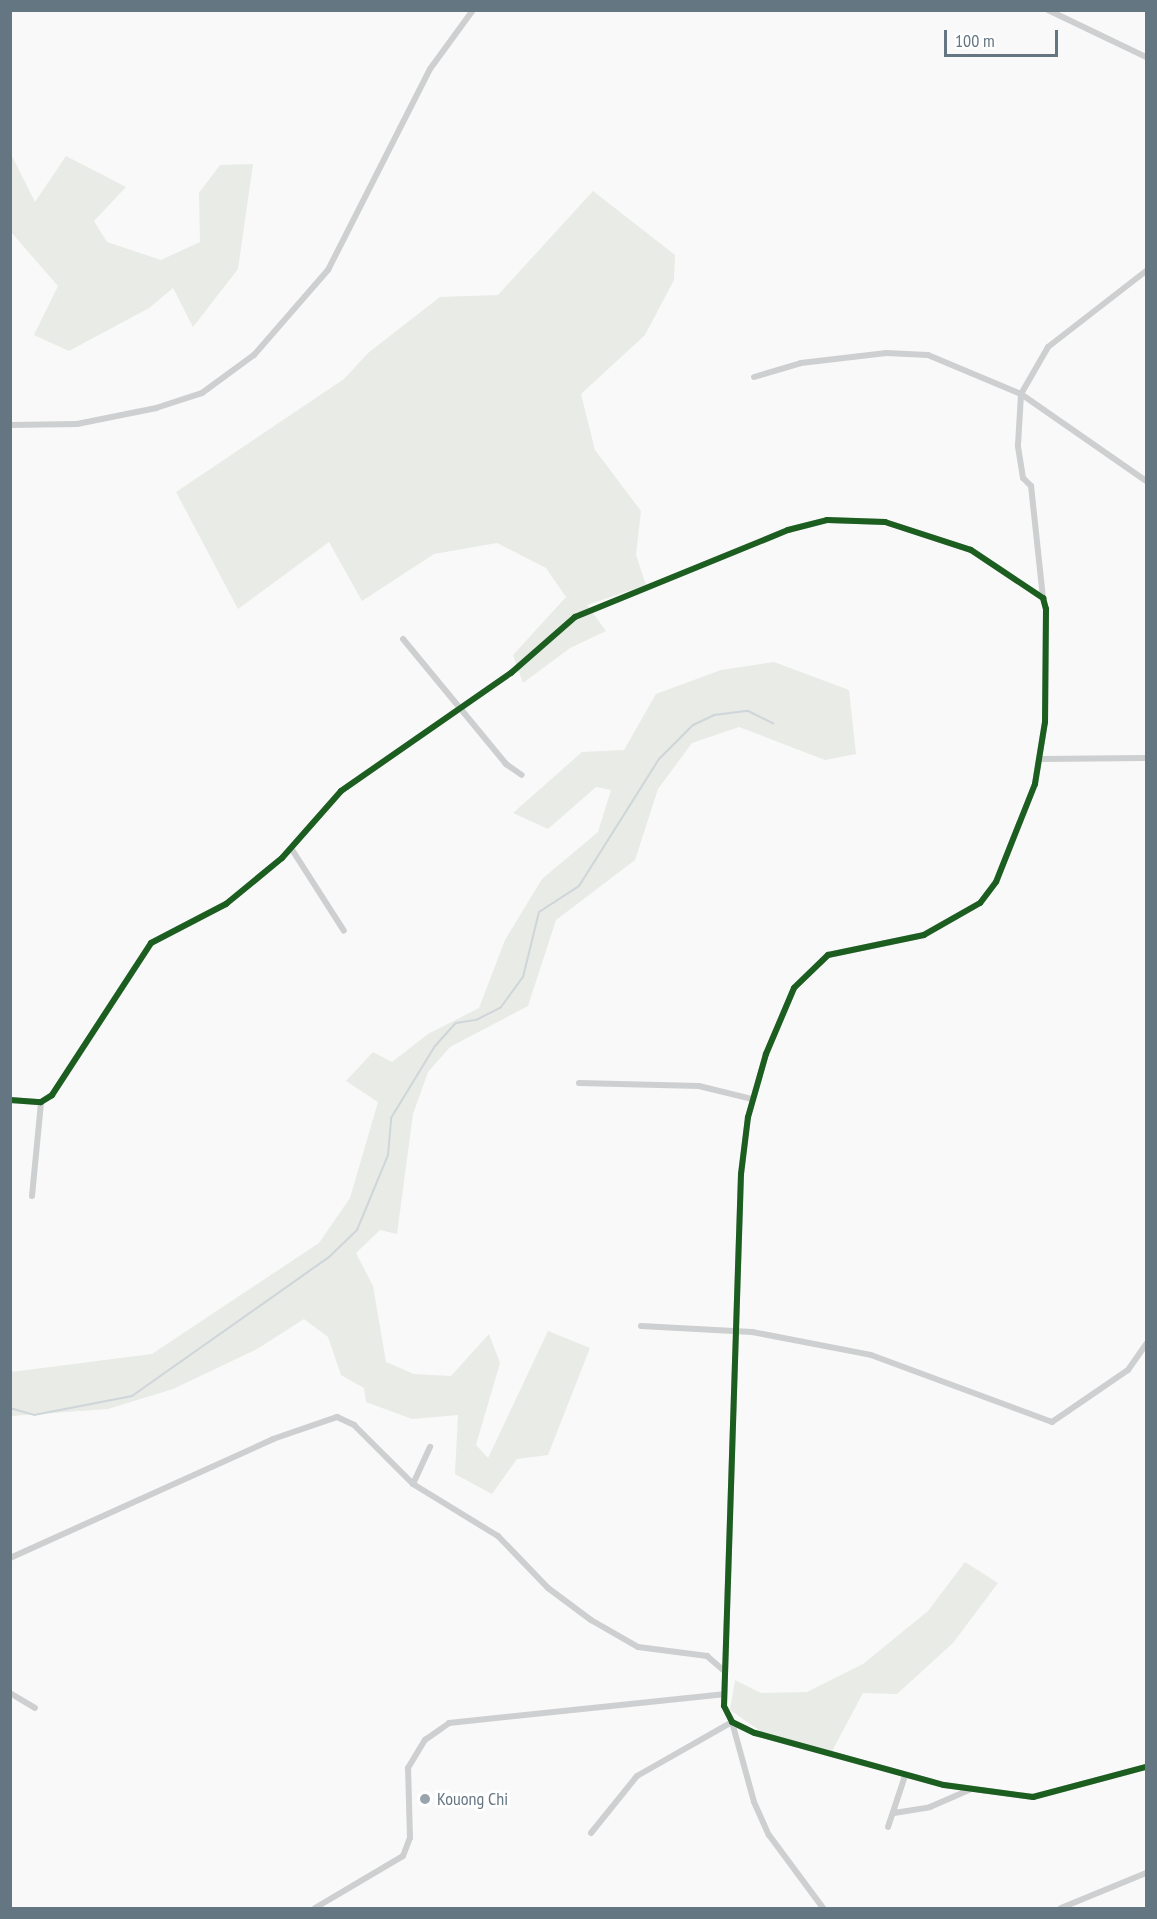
<!DOCTYPE html>
<style>
body{margin:0}
#map{position:relative;width:1157px;height:1919px;overflow:hidden;background:#f9f9f9;font-family:"PT Sans Narrow",sans-serif}
div>[style]{position:absolute}
[style*='--x']{left:calc(var(--x)*1px);top:calc(var(--y)*1px);width:calc(var(--w)*1px);rotate:calc(var(--a)*1deg)}
.green>*{inset:0;background:#e8ebe6}
.stream>*{height:2px;margin:-1px;padding:0 1px;transform-origin:1px;border-radius:1px;background:#ced6d9}
.street>*{height:6px;margin:-3px;padding:0 3px;transform-origin:3px;border-radius:3px;background:#cecfd0}
.cycleway>*{height:6px;margin:-3px;padding:0 3px;transform-origin:3px;border-radius:3px;background:#1b5e20}
.dots>*{width:16px;height:16px;translate:-50% -50%;box-sizing:border-box;border:3px solid #fff;border-radius:50%}
span{translate:-50% -50%;white-space:nowrap;text-align:center;line-height:1.15;-webkit-text-stroke:6px #fff;paint-order:stroke}
.poi-label{font-size:18px;color:#657683}
.left{translate:0 -50%;text-align:left}
.frame{position:absolute;inset:0;border:12px solid #657683;pointer-events:none}
.scale{position:absolute;left:944px;top:30px;width:114px;height:27px;box-sizing:border-box;border:3px solid #657683;border-top:0;padding-left:8px;font-size:18px;line-height:21px;white-space:nowrap;color:#657683;-webkit-text-stroke:4px #fff;paint-order:stroke}
</style>
<div id="map">
<div class="green">
<i style="clip-path:polygon(10px 152px,35px 202px,66px 156px,126px 187px,94px 221px,107px 242px,161px 260px,200px 242px,199px 193px,220px 165px,253px 164px,238px 269px,193px 327px,173px 288px,149px 308px,69px 351px,34px 335px,58px 286px,11px 232px)"></i>
<i style="clip-path:polygon(593px 191px,675px 255px,674px 280px,645px 335px,581px 394px,595px 450px,641px 511px,636px 555px,646px 585px,587px 605px,606px 631px,570px 648px,523px 683px,513px 655px,566px 597px,546px 568px,497px 543px,434px 554px,362px 601px,329px 542px,238px 609px,176px 492px,344px 379px,368px 353px,440px 297px,498px 295px)"></i>
<i style="clip-path:polygon(774px 662px,849px 690px,856px 754px,825px 760px,739px 727px,692px 743px,658px 789px,635px 860px,556px 920px,528px 1006px,450px 1047px,428px 1072px,413px 1114px,397px 1234px,380px 1230px,356px 1253px,373px 1286px,386px 1362px,414px 1374px,451px 1376px,489px 1334px,500px 1363px,476px 1445px,488px 1458px,548px 1331px,590px 1348px,548px 1455px,517px 1459px,492px 1494px,455px 1474px,458px 1415px,412px 1419px,366px 1402px,364px 1388px,341px 1375px,328px 1337px,304px 1319px,257px 1349px,173px 1389px,108px 1409px,11px 1416px,11px 1372px,152px 1354px,319px 1243px,350px 1198px,378px 1102px,346px 1081px,373px 1052px,392px 1062px,428px 1034px,479px 1008px,505px 940px,542px 879px,598px 832px,611px 790px,596px 787px,548px 829px,513px 813px,582px 752px,624px 750px,656px 694px,721px 670px)"></i>
<i style="clip-path:polygon(965px 1562px,998px 1583px,953px 1643px,897px 1694px,863px 1693px,830px 1755px,769px 1737px,730px 1710px,735px 1680px,761px 1693px,807px 1692px,863px 1664px,928px 1611px)"></i>
</div>
<div class="stream">
<i style="--x:10;--y:1408;--w:25;--a:16"></i>
<i style="--x:34;--y:1415;--w:100;--a:-11"></i>
<i style="--x:132;--y:1396;--w:241;--a:-35.2"></i>
<i style="--x:329;--y:1257;--w:39;--a:-44"></i>
<i style="--x:357;--y:1230;--w:81;--a:-67.5"></i>
<i style="--x:388;--y:1155;--w:37;--a:-85"></i>
<i style="--x:391;--y:1118;--w:84;--a:-58.6"></i>
<i style="--x:435;--y:1046;--w:31;--a:-48"></i>
<i style="--x:456;--y:1023;--w:20;--a:-9"></i>
<i style="--x:476;--y:1020;--w:28;--a:-27"></i>
<i style="--x:501;--y:1007;--w:37;--a:-54"></i>
<i style="--x:523;--y:977;--w:67;--a:-76.2"></i>
<i style="--x:539;--y:912;--w:48;--a:-33"></i>
<i style="--x:579;--y:886;--w:150;--a:-57.8"></i>
<i style="--x:659;--y:759;--w:48;--a:-45"></i>
<i style="--x:693;--y:725;--w:23;--a:-25"></i>
<i style="--x:714;--y:715;--w:34;--a:-7"></i>
<i style="--x:748;--y:711;--w:28;--a:26"></i>
</div>
<div class="street">
<i style="--x:1048;--y:10;--w:109;--a:25.6"></i>
<i style="--x:754;--y:377;--w:49;--a:-16.6"></i>
<i style="--x:801;--y:363;--w:86;--a:-6.7"></i>
<i style="--x:886;--y:353;--w:42;--a:2.7"></i>
<i style="--x:928;--y:355;--w:101;--a:22.8"></i>
<i style="--x:1021;--y:394;--w:152;--a:34.8"></i>
<i style="--x:10;--y:425;--w:67;--a:-0.9"></i>
<i style="--x:77;--y:424;--w:81;--a:-11.4"></i>
<i style="--x:156;--y:408;--w:48;--a:-18.1"></i>
<i style="--x:202;--y:393;--w:64;--a:-36.2"></i>
<i style="--x:254;--y:355;--w:113;--a:-49"></i>
<i style="--x:328;--y:270;--w:225;--a:-63.1"></i>
<i style="--x:430;--y:69;--w:73;--a:-53.9"></i>
<i style="--x:1043;--y:598;--w:113;--a:-96.1"></i>
<i style="--x:1031;--y:486;--w:11;--a:-135"></i>
<i style="--x:1023;--y:478;--w:33;--a:-99"></i>
<i style="--x:1018;--y:445;--w:51;--a:-86.6"></i>
<i style="--x:1021;--y:394;--w:54;--a:-60.1"></i>
<i style="--x:1048;--y:347;--w:124;--a:-37.8"></i>
<i style="--x:403;--y:639;--w:162;--a:50.5"></i>
<i style="--x:506;--y:764;--w:19;--a:35"></i>
<i style="--x:1040;--y:759;--w:106;--a:-0.5"></i>
<i style="--x:291;--y:848;--w:98;--a:57.4"></i>
<i style="--x:579;--y:1083;--w:120;--a:1.4"></i>
<i style="--x:699;--y:1086;--w:55;--a:13.8"></i>
<i style="--x:10;--y:1100;--w:31;--a:4"></i>
<i style="--x:41;--y:1102;--w:13;--a:-32"></i>
<i style="--x:52;--y:1095;--w:181;--a:-56.9"></i>
<i style="--x:151;--y:943;--w:85;--a:-27.5"></i>
<i style="--x:226;--y:904;--w:72;--a:-39.4"></i>
<i style="--x:282;--y:858;--w:89;--a:-48.6"></i>
<i style="--x:341;--y:791;--w:207;--a:-34.8"></i>
<i style="--x:511;--y:673;--w:85;--a:-41.2"></i>
<i style="--x:575;--y:617;--w:230;--a:-22.2"></i>
<i style="--x:788;--y:530;--w:40;--a:-14.4"></i>
<i style="--x:827;--y:520;--w:58;--a:2"></i>
<i style="--x:885;--y:522;--w:90;--a:18"></i>
<i style="--x:971;--y:550;--w:87;--a:33.7"></i>
<i style="--x:1043;--y:598;--w:11;--a:75"></i>
<i style="--x:1046;--y:609;--w:113;--a:90.5"></i>
<i style="--x:1045;--y:722;--w:63;--a:99.2"></i>
<i style="--x:1035;--y:784;--w:105;--a:111.7"></i>
<i style="--x:996;--y:882;--w:26;--a:127"></i>
<i style="--x:980;--y:903;--w:64;--a:150.3"></i>
<i style="--x:924;--y:935;--w:98;--a:168.2"></i>
<i style="--x:828;--y:955;--w:47;--a:135.9"></i>
<i style="--x:794;--y:988;--w:72;--a:113"></i>
<i style="--x:766;--y:1054;--w:66;--a:105.9"></i>
<i style="--x:748;--y:1117;--w:57;--a:97"></i>
<i style="--x:741;--y:1174;--w:532;--a:91.83"></i>
<i style="--x:724;--y:1706;--w:18;--a:63"></i>
<i style="--x:732;--y:1722;--w:25;--a:26"></i>
<i style="--x:755;--y:1733;--w:196;--a:15.4"></i>
<i style="--x:944;--y:1785;--w:90;--a:7.7"></i>
<i style="--x:1033;--y:1797;--w:117;--a:-14.9"></i>
<i style="--x:32;--y:1196;--w:94;--a:-84.5"></i>
<i style="--x:641;--y:1326;--w:111;--a:3.1"></i>
<i style="--x:752;--y:1332;--w:121;--a:10.9"></i>
<i style="--x:871;--y:1355;--w:193;--a:20.3"></i>
<i style="--x:1052;--y:1422;--w:92;--a:-34.4"></i>
<i style="--x:1128;--y:1370;--w:32;--a:-55"></i>
<i style="--x:413;--y:1484;--w:41;--a:-65.3"></i>
<i style="--x:10;--y:1558;--w:289;--a:-24.3"></i>
<i style="--x:273;--y:1439;--w:68;--a:-19"></i>
<i style="--x:337;--y:1417;--w:19;--a:25"></i>
<i style="--x:354;--y:1425;--w:83;--a:45"></i>
<i style="--x:413;--y:1484;--w:100;--a:31.5"></i>
<i style="--x:498;--y:1536;--w:72;--a:46.1"></i>
<i style="--x:548;--y:1588;--w:54;--a:36.7"></i>
<i style="--x:591;--y:1620;--w:54;--a:29.9"></i>
<i style="--x:638;--y:1647;--w:70;--a:7.4"></i>
<i style="--x:707;--y:1656;--w:21;--a:41"></i>
<i style="--x:10;--y:1693;--w:29;--a:31"></i>
<i style="--x:894;--y:1813;--w:36;--a:-9"></i>
<i style="--x:930;--y:1807;--w:45;--a:-23.7"></i>
<i style="--x:888;--y:1827;--w:54;--a:-71.6"></i>
<i style="--x:591;--y:1833;--w:73;--a:-51.1"></i>
<i style="--x:637;--y:1776;--w:109;--a:-29.6"></i>
<i style="--x:732;--y:1722;--w:83;--a:74.6"></i>
<i style="--x:754;--y:1802;--w:36;--a:66"></i>
<i style="--x:769;--y:1835;--w:91;--a:53.5"></i>
<i style="--x:315;--y:1908;--w:102;--a:-30.6"></i>
<i style="--x:403;--y:1856;--w:19;--a:-69"></i>
<i style="--x:410;--y:1838;--w:70;--a:-91.6"></i>
<i style="--x:408;--y:1768;--w:33;--a:-59"></i>
<i style="--x:425;--y:1740;--w:29;--a:-35"></i>
<i style="--x:449;--y:1723;--w:276;--a:-6"></i>
<i style="--x:1061;--y:1908;--w:92;--a:-22.4"></i>
</div>
<div class="cycleway">
<i style="--x:10;--y:1100;--w:31;--a:4"></i>
<i style="--x:41;--y:1102;--w:13;--a:-32"></i>
<i style="--x:52;--y:1095;--w:181;--a:-56.9"></i>
<i style="--x:151;--y:943;--w:85;--a:-27.5"></i>
<i style="--x:226;--y:904;--w:72;--a:-39.4"></i>
<i style="--x:282;--y:858;--w:89;--a:-48.6"></i>
<i style="--x:341;--y:791;--w:207;--a:-34.8"></i>
<i style="--x:511;--y:673;--w:85;--a:-41.2"></i>
<i style="--x:575;--y:617;--w:230;--a:-22.2"></i>
<i style="--x:788;--y:530;--w:40;--a:-14.4"></i>
<i style="--x:827;--y:520;--w:58;--a:2"></i>
<i style="--x:885;--y:522;--w:90;--a:18"></i>
<i style="--x:971;--y:550;--w:87;--a:33.7"></i>
<i style="--x:1043;--y:598;--w:11;--a:75"></i>
<i style="--x:1046;--y:609;--w:113;--a:90.5"></i>
<i style="--x:1045;--y:722;--w:63;--a:99.2"></i>
<i style="--x:1035;--y:784;--w:105;--a:111.7"></i>
<i style="--x:996;--y:882;--w:26;--a:127"></i>
<i style="--x:980;--y:903;--w:64;--a:150.3"></i>
<i style="--x:924;--y:935;--w:98;--a:168.2"></i>
<i style="--x:828;--y:955;--w:47;--a:135.9"></i>
<i style="--x:794;--y:988;--w:72;--a:113"></i>
<i style="--x:766;--y:1054;--w:66;--a:105.9"></i>
<i style="--x:748;--y:1117;--w:57;--a:97"></i>
<i style="--x:741;--y:1174;--w:532;--a:91.83"></i>
<i style="--x:724;--y:1706;--w:18;--a:63"></i>
<i style="--x:732;--y:1722;--w:25;--a:26"></i>
<i style="--x:755;--y:1733;--w:196;--a:15.4"></i>
<i style="--x:944;--y:1785;--w:90;--a:7.7"></i>
<i style="--x:1033;--y:1797;--w:117;--a:-14.9"></i>
</div>
<div class="dots">
<i style="left:425px;top:1799px;background:#99a4ac"></i>
</div>
<div class="poi-label">
<span class="left" style="left:437px;top:1799px">Kouong Chi</span>
</div>
<div class="frame"></div>
<div class="scale">100 m</div>
</div>
